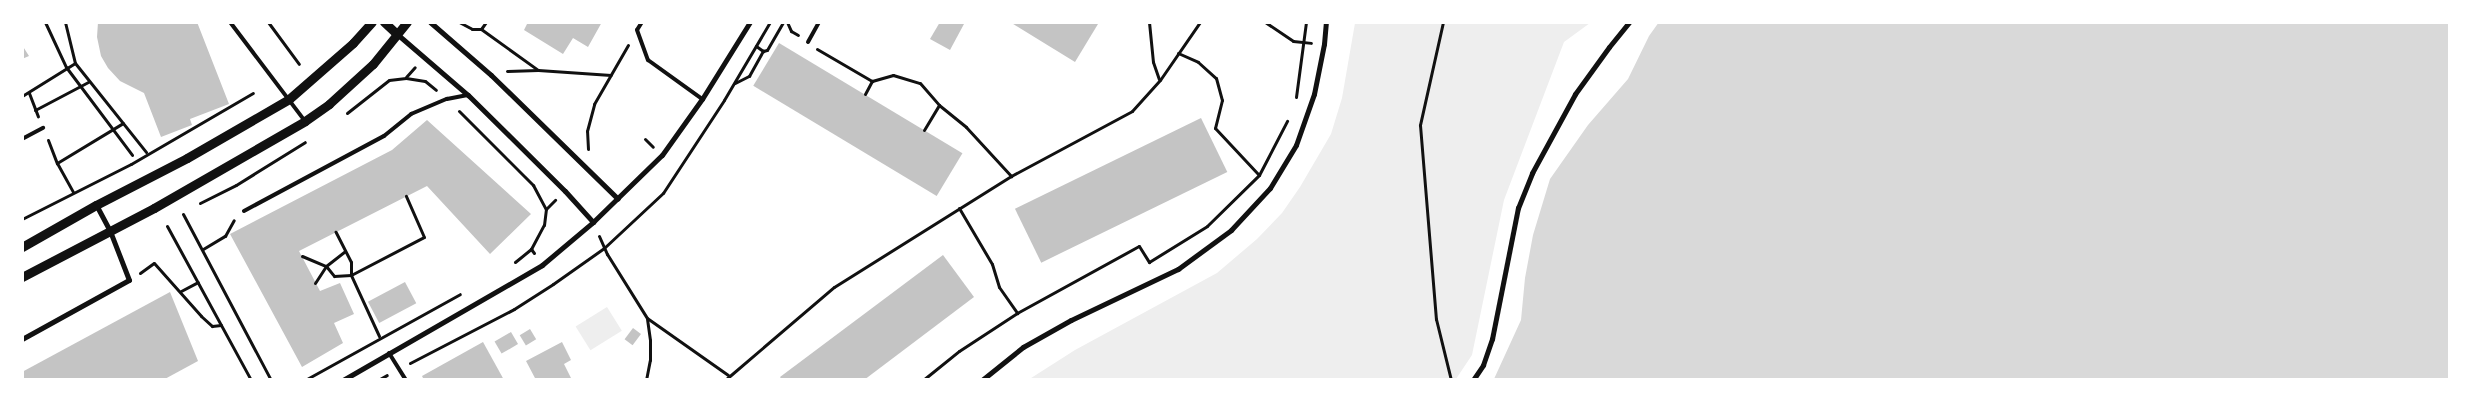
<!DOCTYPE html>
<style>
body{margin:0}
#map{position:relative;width:2472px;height:402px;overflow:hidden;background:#fff;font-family:Mulish,sans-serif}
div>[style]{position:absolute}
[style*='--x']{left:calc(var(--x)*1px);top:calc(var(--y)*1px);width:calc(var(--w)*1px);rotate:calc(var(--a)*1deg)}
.green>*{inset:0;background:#eee;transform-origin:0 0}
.water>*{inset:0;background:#d9d9d9}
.building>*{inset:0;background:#c4c4c4;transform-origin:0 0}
.path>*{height:3px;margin:-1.5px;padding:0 1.5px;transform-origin:1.5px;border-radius:1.5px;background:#111}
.service>*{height:4px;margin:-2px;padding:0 2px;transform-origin:2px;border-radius:2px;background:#111}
.minor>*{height:5px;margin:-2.5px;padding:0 2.5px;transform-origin:2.5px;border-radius:2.5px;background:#111}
.tertiary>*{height:9px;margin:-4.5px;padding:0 4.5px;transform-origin:4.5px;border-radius:4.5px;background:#111}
span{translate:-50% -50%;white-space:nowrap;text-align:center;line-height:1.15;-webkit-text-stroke:5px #fff;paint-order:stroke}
.frame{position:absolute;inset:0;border:24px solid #fff;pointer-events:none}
</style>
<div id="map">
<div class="green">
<i style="clip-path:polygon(1355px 23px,1590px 23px,1564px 42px,1504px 200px,1472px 355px,1456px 379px,1028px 380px,1075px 350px,1217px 273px,1257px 239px,1282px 213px,1300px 187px,1331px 134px,1342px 98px)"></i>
<i style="left:607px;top:307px;width:28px;height:37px;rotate:58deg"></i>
</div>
<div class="water">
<i style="clip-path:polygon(1659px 22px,2449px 23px,2449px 379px,1494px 379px,1521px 320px,1525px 278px,1533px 235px,1550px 179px,1588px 125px,1628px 79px,1649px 36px)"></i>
</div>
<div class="building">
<i style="clip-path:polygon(98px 22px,197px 22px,229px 104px,190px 119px,192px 125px,161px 137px,144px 93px,120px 81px,108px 68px,101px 56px,97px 37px)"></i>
<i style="clip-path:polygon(528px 22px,602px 22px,588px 47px,573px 38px,563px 54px,524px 30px)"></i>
<i style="clip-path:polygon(940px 22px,964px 24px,950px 50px,930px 39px)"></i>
<i style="clip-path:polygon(1010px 22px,1095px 22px,1098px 24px,1075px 62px)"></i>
<i style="left:779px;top:43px;width:214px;height:50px;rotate:31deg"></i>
<i style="clip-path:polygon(22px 45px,29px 56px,22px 59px)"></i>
<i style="left:1201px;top:118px;width:60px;height:207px;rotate:64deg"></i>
<i style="clip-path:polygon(427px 120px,531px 214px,490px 254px,427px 186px,299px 251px,320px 291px,340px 283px,354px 314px,334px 323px,343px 343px,302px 367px,230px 234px,392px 150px)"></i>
<i style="clip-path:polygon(943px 255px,974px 297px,864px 380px,782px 380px,780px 377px)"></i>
<i style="left:405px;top:282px;width:24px;height:42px;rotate:62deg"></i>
<i style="clip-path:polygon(170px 292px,198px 361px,163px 380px,22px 380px,22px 372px)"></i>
<i style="left:633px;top:328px;width:10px;height:14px;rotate:37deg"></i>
<i style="left:530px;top:329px;width:12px;height:12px;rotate:59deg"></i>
<i style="left:511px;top:332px;width:14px;height:19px;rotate:60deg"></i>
<i style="clip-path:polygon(483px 342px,504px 380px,424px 380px,422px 376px)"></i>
<i style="clip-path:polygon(562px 342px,571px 360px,564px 364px,572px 380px,536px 380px,526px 361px)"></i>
</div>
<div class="path">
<i style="--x:45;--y:22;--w:50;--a:65"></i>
<i style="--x:66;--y:67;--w:110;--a:53.1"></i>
<i style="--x:65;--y:22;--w:42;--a:76.3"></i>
<i style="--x:75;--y:63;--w:114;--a:51.4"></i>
<i style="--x:268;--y:22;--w:52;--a:53.6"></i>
<i style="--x:459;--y:22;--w:15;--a:28"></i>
<i style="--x:472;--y:29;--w:9;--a:0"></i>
<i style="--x:481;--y:29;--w:9;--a:-54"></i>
<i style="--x:787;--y:22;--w:10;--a:66"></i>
<i style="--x:791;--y:31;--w:8;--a:30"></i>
<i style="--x:1149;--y:22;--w:40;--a:84.3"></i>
<i style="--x:1153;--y:62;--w:18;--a:71"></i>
<i style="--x:1265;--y:22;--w:34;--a:34"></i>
<i style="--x:1293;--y:41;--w:18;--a:6"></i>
<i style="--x:1443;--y:22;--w:106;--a:102.6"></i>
<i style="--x:1420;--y:125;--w:195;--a:85.3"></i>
<i style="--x:1436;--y:319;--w:63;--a:76.2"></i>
<i style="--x:481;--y:29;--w:70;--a:35.7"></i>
<i style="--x:538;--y:70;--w:73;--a:3.9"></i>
<i style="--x:756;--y:46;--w:9;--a:36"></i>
<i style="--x:763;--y:51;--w:4;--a:-14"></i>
<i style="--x:767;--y:50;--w:32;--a:-60"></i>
<i style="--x:817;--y:49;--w:64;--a:30.2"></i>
<i style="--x:872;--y:81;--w:22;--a:-16"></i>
<i style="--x:893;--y:75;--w:28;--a:17"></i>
<i style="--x:920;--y:83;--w:29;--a:49"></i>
<i style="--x:939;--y:105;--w:35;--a:39"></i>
<i style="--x:966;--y:127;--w:67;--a:47.4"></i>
<i style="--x:1178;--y:53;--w:22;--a:24"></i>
<i style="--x:1198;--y:62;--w:24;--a:42"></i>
<i style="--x:1216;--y:78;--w:23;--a:75"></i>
<i style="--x:1222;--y:100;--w:29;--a:104"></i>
<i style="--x:1215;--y:128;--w:64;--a:46.9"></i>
<i style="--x:507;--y:71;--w:31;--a:-2"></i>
<i style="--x:406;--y:77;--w:13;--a:-48"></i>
<i style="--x:735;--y:83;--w:16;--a:-27"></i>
<i style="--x:749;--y:76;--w:29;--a:-61"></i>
<i style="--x:29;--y:93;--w:25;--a:69"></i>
<i style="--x:865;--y:94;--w:15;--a:-62"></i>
<i style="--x:22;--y:96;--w:62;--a:-31.9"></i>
<i style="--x:1296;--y:97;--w:76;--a:-82.4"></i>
<i style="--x:35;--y:110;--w:60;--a:-27.8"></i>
<i style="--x:459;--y:111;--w:105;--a:45"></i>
<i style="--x:533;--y:185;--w:27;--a:62"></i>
<i style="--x:347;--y:113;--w:53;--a:-38.2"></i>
<i style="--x:389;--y:80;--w:17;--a:-7"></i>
<i style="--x:406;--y:78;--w:19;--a:9"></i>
<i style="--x:425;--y:81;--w:14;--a:39"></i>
<i style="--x:924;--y:130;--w:29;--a:-59"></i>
<i style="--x:645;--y:139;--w:11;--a:45"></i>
<i style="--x:48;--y:140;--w:25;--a:69"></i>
<i style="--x:57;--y:163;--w:77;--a:-31.2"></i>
<i style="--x:588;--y:149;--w:18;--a:-93"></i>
<i style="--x:587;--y:131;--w:28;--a:-75"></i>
<i style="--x:594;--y:104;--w:68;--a:-60"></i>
<i style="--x:57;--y:163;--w:33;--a:61"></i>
<i style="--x:200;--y:203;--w:40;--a:-26.6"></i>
<i style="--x:236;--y:185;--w:81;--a:-31.9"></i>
<i style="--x:959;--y:208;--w:65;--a:59.5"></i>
<i style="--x:992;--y:264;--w:24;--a:73"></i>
<i style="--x:999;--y:287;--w:32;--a:55"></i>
<i style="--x:183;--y:214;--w:188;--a:62.1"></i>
<i style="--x:22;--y:219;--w:122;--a:-26.8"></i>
<i style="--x:131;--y:164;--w:141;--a:-30.2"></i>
<i style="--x:167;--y:226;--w:175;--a:61.4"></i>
<i style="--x:599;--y:236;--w:20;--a:66"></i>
<i style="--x:607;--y:254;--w:75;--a:58"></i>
<i style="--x:647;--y:318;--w:99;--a:35.1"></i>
<i style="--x:203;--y:249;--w:26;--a:-31"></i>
<i style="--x:225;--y:236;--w:18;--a:-61"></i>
<i style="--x:534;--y:253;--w:5;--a:-127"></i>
<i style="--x:531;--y:249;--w:27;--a:-62"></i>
<i style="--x:544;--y:225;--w:16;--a:-83"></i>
<i style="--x:546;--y:209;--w:13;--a:-45"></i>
<i style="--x:302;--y:256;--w:26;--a:23"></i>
<i style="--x:326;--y:266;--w:24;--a:-38"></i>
<i style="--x:515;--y:262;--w:21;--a:-39"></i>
<i style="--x:140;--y:273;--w:17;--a:-36"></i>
<i style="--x:154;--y:263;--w:71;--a:48.4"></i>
<i style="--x:201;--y:316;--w:15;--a:42"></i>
<i style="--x:212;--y:326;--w:9;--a:-6"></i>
<i style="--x:315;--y:283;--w:20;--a:-57"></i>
<i style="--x:326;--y:266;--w:13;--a:51"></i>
<i style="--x:334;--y:276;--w:17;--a:-3"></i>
<i style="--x:351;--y:275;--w:13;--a:-90"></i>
<i style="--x:351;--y:262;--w:34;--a:-117"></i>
<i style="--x:181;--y:291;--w:19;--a:-28"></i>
<i style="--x:379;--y:336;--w:67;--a:-114.7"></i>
<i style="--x:351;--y:275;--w:82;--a:-27.5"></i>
<i style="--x:424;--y:237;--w:45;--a:-113.7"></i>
<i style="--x:410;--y:363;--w:117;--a:-27.4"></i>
<i style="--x:514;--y:309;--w:46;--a:-32.7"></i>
<i style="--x:553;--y:284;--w:62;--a:-35.2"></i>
<i style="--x:604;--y:248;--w:81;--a:-43"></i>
<i style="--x:663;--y:193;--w:111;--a:-56.7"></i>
<i style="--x:724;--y:100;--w:91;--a:-59.5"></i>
<i style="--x:305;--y:380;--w:177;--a:-29"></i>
<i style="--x:378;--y:380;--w:10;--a:-29"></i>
<i style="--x:646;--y:380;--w:20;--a:-79"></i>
<i style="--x:650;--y:360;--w:20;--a:-90"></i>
<i style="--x:650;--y:340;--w:21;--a:-98"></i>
<i style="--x:725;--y:380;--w:143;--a:-40.5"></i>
<i style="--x:834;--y:287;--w:209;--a:-32.1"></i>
<i style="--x:1011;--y:176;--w:137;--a:-28.2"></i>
<i style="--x:1132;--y:111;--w:42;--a:-47.9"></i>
<i style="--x:1160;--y:80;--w:70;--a:-55.4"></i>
<i style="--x:923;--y:380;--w:46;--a:-38.9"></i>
<i style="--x:959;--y:351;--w:69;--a:-33.2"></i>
<i style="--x:1017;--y:313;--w:139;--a:-28.8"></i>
<i style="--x:1139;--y:246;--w:19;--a:58"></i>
<i style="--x:1149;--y:262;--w:68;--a:-31.8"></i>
<i style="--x:1207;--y:226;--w:73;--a:-44.4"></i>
<i style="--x:1259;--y:175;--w:61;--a:-62.6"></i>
</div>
<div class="service">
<i style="--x:230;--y:22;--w:124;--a:52.9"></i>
<i style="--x:642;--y:22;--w:9;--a:122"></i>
<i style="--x:637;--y:30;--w:32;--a:70"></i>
<i style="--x:648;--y:60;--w:67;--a:35.8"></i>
<i style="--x:808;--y:42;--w:23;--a:-61"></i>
<i style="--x:22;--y:139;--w:24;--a:-28"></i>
<i style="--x:244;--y:211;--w:159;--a:-28.2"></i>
<i style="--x:384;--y:136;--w:35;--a:-39"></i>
<i style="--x:411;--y:114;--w:39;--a:-23"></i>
<i style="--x:447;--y:99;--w:21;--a:-11"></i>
<i style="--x:389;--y:353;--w:32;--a:58"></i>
</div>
<div class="minor">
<i style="--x:430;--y:22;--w:81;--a:41"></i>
<i style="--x:491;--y:75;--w:177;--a:44.3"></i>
<i style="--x:397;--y:34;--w:94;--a:40.7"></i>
<i style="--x:468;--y:95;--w:136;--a:44.7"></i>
<i style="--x:565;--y:191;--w:42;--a:47.9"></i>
<i style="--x:22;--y:339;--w:122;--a:-28.9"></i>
<i style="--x:129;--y:280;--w:53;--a:-111.2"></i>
<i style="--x:110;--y:231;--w:30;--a:-118"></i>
<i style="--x:343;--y:380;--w:230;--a:-30"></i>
<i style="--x:542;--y:265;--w:67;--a:-40.1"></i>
<i style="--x:593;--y:222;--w:96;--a:-44.2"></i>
<i style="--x:662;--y:155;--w:69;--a:-54.5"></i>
<i style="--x:702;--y:99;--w:91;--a:-58.1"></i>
<i style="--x:982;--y:380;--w:53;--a:-38.8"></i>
<i style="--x:1023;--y:347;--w:55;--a:-29.4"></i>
<i style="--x:1071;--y:320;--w:119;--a:-25.5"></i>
<i style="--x:1178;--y:269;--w:66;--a:-36.3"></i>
<i style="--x:1231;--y:230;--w:57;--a:-47.1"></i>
<i style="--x:1270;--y:188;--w:50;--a:-58.8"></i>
<i style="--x:1296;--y:145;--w:54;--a:-70.6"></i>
<i style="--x:1314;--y:94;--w:51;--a:-78.7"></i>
<i style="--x:1324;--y:44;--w:22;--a:-85"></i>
<i style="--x:1473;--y:380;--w:18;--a:-56"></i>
<i style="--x:1483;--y:365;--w:28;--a:-71"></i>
<i style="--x:1492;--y:339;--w:134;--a:-78.8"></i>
<i style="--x:1518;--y:208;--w:38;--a:-68"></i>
<i style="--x:1532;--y:173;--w:90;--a:-61.4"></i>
<i style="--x:1575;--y:94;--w:58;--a:-54.1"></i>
<i style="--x:1609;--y:47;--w:32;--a:-51"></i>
</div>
<div class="tertiary">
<i style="--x:384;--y:22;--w:18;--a:43"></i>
<i style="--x:22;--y:247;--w:85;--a:-29.6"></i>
<i style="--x:96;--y:205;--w:102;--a:-27.3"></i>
<i style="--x:187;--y:158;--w:118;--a:-30"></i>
<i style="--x:289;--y:99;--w:85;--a:-41.2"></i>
<i style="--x:353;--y:43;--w:28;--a:-48"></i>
<i style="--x:22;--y:277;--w:149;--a:-27.6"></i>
<i style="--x:154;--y:208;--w:174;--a:-29.9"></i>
<i style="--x:305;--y:121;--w:29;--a:-35"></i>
<i style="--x:329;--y:104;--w:59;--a:-42.3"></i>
<i style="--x:373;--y:64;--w:54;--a:-51"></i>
</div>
<div class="frame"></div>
</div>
